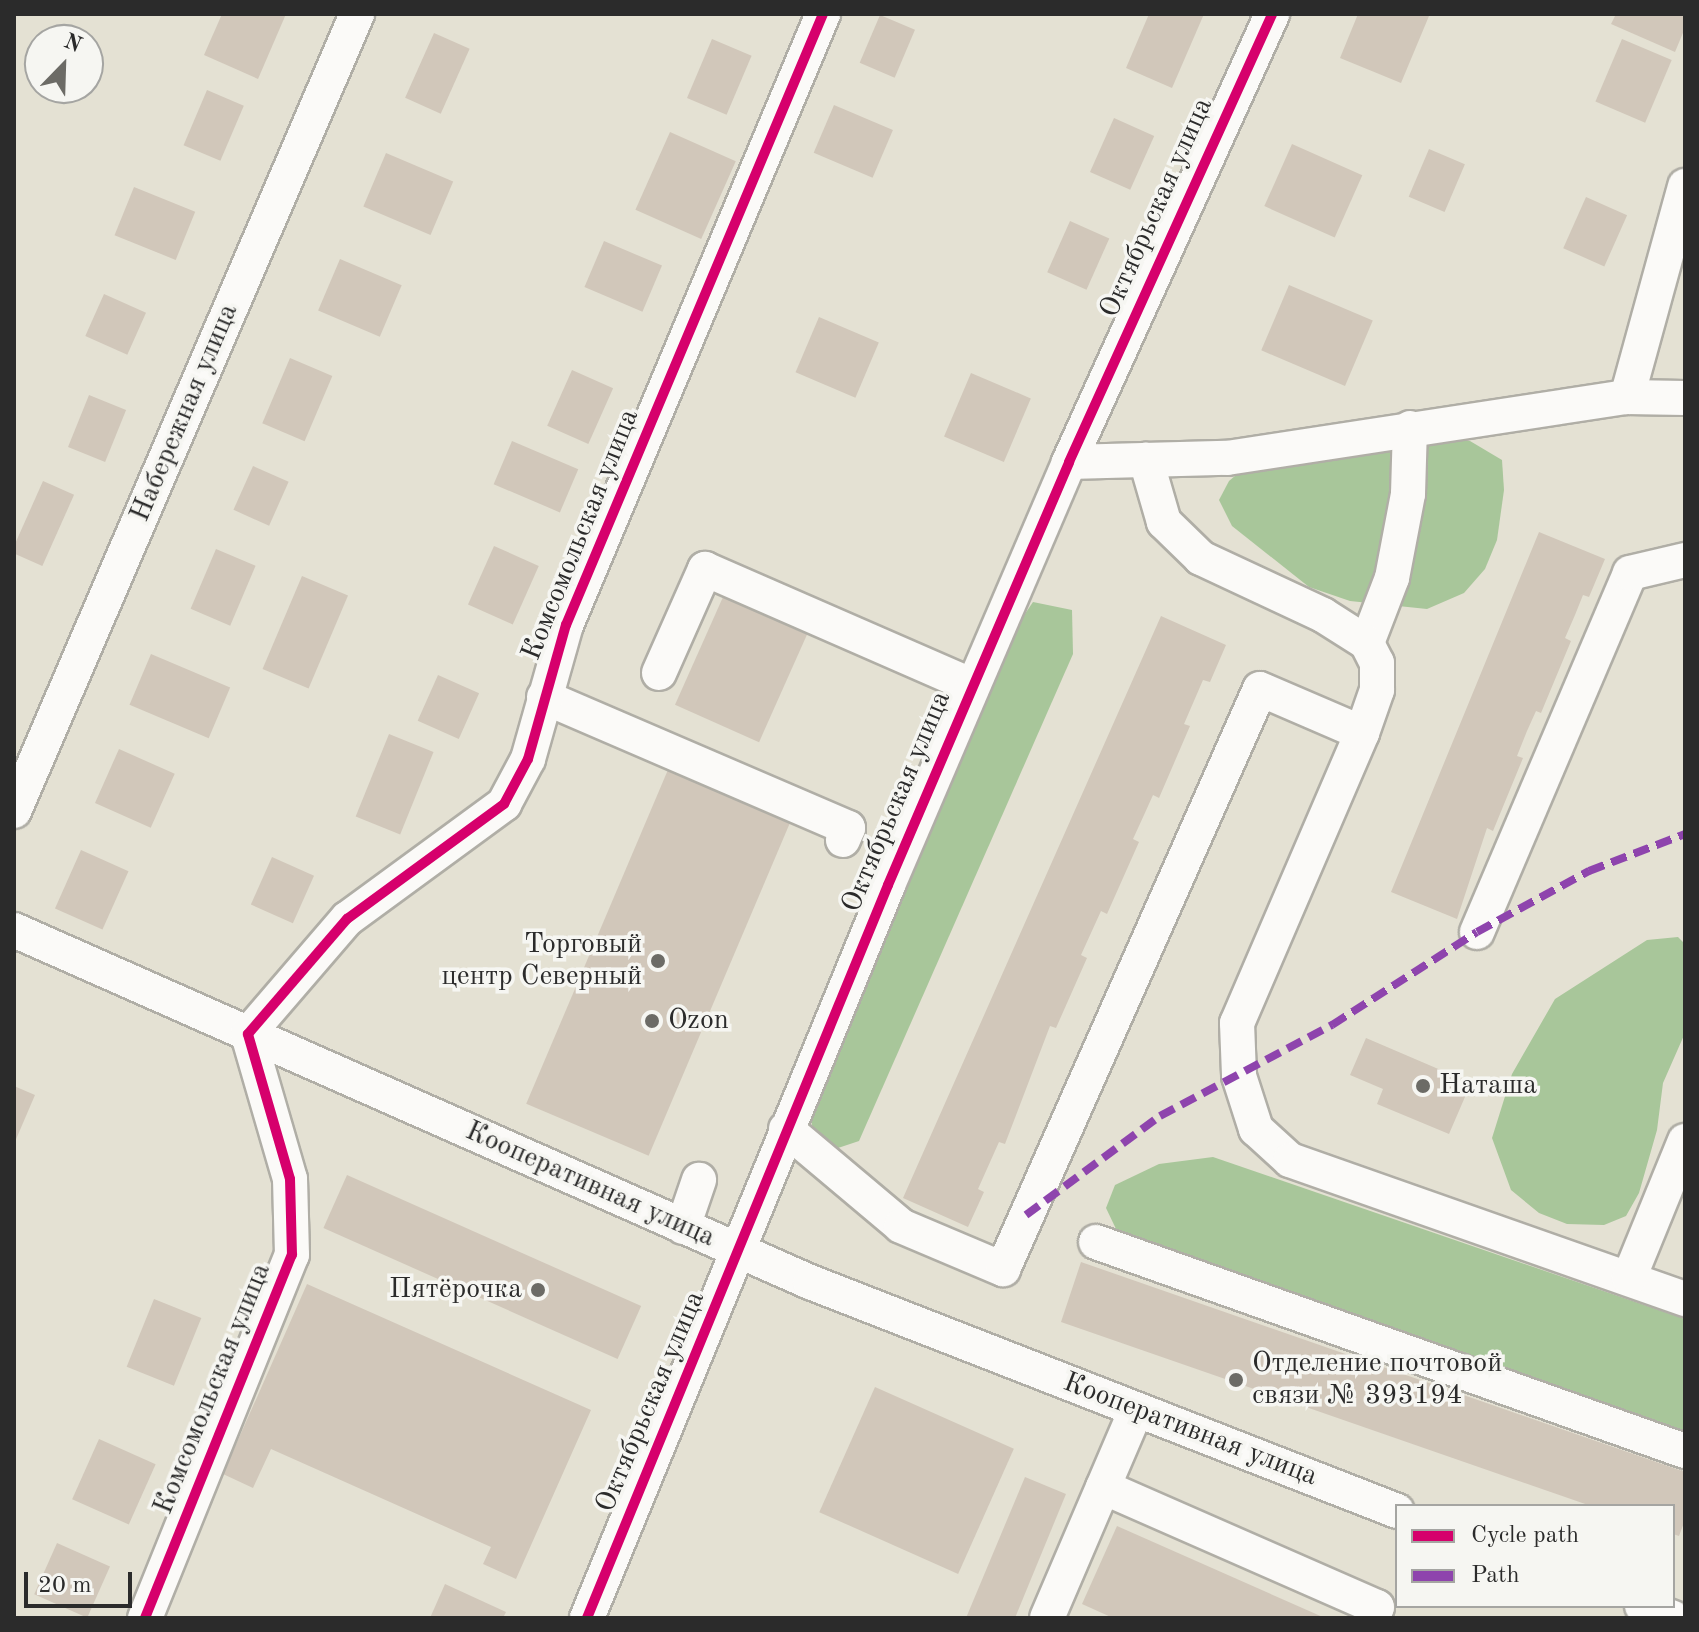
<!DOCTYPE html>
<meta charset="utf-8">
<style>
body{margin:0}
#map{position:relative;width:1699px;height:1632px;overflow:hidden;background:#e4e1d3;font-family:"Old Standard TT",serif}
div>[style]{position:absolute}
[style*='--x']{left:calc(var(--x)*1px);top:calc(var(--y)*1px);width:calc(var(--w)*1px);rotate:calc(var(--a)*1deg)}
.forest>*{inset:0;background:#a8c69a}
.building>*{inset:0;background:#d1c7ba;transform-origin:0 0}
.roads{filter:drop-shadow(2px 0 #b0aea6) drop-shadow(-2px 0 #b0aea6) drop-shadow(0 2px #b0aea6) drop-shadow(0 -2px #b0aea6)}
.minor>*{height:34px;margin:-17px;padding:0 17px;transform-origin:17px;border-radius:17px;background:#fbfaf8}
.quiet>*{height:8px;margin-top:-4px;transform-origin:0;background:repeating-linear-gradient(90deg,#8e44ad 0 16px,transparent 0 24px)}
.cycleway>*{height:10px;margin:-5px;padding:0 5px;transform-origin:5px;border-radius:5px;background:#d6006c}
.dots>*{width:22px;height:22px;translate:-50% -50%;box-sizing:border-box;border:4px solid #f6f6f2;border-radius:50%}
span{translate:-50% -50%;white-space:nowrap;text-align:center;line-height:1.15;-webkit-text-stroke:7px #f6f6f2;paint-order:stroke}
.street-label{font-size:28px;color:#2b2b2b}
.poi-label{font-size:28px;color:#2b2b2b}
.right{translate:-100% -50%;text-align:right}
.left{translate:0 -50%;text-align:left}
.frame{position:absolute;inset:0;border:16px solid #2b2b2b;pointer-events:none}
.legend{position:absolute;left:1395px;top:1504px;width:280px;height:104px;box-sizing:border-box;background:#f6f6f2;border:2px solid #a5a5a2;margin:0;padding:10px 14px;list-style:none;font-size:24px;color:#2b2b2b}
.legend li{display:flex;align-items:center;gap:16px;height:40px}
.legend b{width:40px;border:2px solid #a5a5a2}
.north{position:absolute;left:24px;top:24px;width:80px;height:80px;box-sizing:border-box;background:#f6f6f2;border:2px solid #a5a5a2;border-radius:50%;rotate:23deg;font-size:22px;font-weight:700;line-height:32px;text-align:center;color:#2b2b2b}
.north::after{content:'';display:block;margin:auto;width:28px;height:36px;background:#6c6b66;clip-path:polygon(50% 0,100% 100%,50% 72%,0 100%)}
.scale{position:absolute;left:24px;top:1572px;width:108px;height:36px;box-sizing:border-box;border:4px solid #2b2b2b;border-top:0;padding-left:10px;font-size:24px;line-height:28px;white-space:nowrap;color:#2b2b2b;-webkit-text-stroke:6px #f6f6f2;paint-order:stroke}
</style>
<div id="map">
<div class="forest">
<i style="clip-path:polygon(1435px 438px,1470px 441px,1502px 460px,1504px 490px,1497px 540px,1485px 569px,1464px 593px,1427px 609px,1350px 601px,1309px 587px,1232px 526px,1219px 500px,1229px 481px,1249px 464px)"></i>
<i style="clip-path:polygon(1033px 602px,1072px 610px,1073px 654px,859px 1141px,838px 1148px,813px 1129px,808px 1107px,1005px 643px)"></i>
<i style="clip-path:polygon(1678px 937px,1685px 944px,1685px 1033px,1663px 1083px,1657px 1130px,1639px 1193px,1626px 1216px,1604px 1225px,1567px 1224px,1539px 1213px,1511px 1190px,1492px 1138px,1512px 1074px,1555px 999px,1647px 940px)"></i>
<i style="clip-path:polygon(1213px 1157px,1685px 1319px,1685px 1433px,1117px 1231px,1106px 1208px,1115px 1185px,1159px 1164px)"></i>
</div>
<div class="building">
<i style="clip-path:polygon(222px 14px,286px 14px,258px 79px,204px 55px)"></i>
<i style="clip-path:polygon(1149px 14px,1204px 14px,1172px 88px,1126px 68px)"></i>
<i style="clip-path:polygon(1358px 14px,1429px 16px,1401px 83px,1340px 58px)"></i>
<i style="clip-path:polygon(1616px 14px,1685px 14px,1685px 28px,1675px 52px,1611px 24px)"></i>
<i style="left:880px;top:15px;width:38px;height:52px;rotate:23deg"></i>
<i style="left:434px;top:33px;width:39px;height:71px;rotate:24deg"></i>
<i style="left:712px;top:39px;width:43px;height:64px;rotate:23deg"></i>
<i style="left:1622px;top:39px;width:54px;height:68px;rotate:23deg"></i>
<i style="left:207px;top:90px;width:40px;height:60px;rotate:23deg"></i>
<i style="left:834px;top:105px;width:64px;height:52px;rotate:23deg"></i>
<i style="left:1114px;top:118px;width:44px;height:59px;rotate:24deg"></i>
<i style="left:670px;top:132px;width:72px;height:85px;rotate:24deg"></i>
<i style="left:1292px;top:144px;width:77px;height:68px;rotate:24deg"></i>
<i style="left:1429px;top:149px;width:39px;height:52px;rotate:23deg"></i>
<i style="left:386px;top:153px;width:73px;height:58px;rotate:23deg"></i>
<i style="left:134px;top:187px;width:66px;height:52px;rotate:22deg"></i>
<i style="left:1586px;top:197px;width:45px;height:56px;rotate:24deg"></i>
<i style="left:1070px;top:221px;width:43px;height:56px;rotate:24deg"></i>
<i style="left:604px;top:241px;width:63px;height:50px;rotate:23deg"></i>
<i style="left:340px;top:259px;width:67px;height:56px;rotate:23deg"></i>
<i style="left:1289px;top:285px;width:91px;height:71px;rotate:23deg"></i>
<i style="left:104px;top:294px;width:46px;height:46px;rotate:24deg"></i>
<i style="left:819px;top:317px;width:65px;height:60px;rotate:23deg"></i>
<i style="left:290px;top:358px;width:46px;height:71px;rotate:23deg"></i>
<i style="left:572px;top:370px;width:45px;height:61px;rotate:24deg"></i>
<i style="left:971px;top:373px;width:65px;height:69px;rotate:23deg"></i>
<i style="left:89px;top:395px;width:40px;height:56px;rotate:22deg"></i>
<i style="left:512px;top:441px;width:72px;height:47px;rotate:23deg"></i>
<i style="left:253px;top:466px;width:39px;height:48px;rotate:24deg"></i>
<i style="left:43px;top:481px;width:34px;height:78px;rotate:24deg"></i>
<i style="clip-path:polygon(1539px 532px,1605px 559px,1589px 597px,1583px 595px,1575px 615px,1565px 638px,1571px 641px,1541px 713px,1536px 711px,1527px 731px,1517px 756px,1523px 758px,1493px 831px,1487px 828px,1457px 919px,1391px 892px)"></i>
<i style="left:494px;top:546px;width:49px;height:64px;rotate:24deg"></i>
<i style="left:216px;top:549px;width:43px;height:65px;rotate:23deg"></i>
<i style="left:302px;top:576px;width:50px;height:101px;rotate:23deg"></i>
<i style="left:723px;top:597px;width:92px;height:118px;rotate:24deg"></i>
<i style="clip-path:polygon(1161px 616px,1226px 645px,1210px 682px,1203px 680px,1184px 724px,1190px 726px,1159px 798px,1153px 795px,1144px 815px,1133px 839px,1139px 842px,1107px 914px,1101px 911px,1081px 955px,1087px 958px,1056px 1028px,1050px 1026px,1005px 1144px,999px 1142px,978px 1189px,984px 1192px,968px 1227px,903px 1198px)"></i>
<i style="left:151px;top:654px;width:86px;height:55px;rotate:23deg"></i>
<i style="left:438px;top:675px;width:45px;height:50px;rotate:24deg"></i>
<i style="left:389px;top:734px;width:48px;height:89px;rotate:22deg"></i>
<i style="left:119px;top:749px;width:61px;height:59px;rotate:24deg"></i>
<i style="left:670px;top:765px;width:133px;height:368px;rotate:23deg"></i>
<i style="left:81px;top:850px;width:52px;height:64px;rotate:24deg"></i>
<i style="left:272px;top:857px;width:46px;height:52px;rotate:24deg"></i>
<i style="clip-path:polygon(1366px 1038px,1471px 1083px,1449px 1134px,1377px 1104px,1383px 1089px,1350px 1075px)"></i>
<i style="clip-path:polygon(14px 1086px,35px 1095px,14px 1144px)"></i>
<i style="left:347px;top:1175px;width:322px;height:58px;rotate:24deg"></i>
<i style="clip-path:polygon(1081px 1262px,1685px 1472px,1685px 1520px,1679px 1536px,1673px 1534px,1673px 1506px,1591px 1506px,1061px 1322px)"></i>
<i style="clip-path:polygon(307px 1284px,591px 1410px,516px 1579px,483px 1564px,491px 1547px,271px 1449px,253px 1488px,223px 1474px)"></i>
<i style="left:154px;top:1299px;width:51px;height:73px;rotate:22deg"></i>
<i style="left:875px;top:1387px;width:152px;height:137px;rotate:24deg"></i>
<i style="left:99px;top:1439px;width:62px;height:66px;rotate:24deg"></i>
<i style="clip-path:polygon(1025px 1477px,1066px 1494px,1015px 1618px,966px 1618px)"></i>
<i style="clip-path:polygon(1117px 1526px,1325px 1618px,1113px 1618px,1082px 1604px)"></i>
<i style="left:57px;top:1543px;width:58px;height:56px;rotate:24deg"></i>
<i style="clip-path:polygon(445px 1584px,506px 1612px,503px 1618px,430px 1618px)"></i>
</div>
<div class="roads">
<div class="minor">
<i style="--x:1627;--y:397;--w:219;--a:-74.6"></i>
<i style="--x:1069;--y:462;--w:158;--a:-1.5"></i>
<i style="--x:1227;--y:458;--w:405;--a:-8.7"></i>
<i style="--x:1627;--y:397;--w:58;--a:1"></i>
<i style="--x:1367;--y:643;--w:70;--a:-69"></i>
<i style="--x:1392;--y:578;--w:86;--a:-79.2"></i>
<i style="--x:1408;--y:494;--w:66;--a:-88.3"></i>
<i style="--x:659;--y:673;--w:114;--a:-66.1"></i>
<i style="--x:705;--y:569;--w:292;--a:23.6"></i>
<i style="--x:544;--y:697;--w:331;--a:23.3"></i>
<i style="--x:848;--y:828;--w:13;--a:113"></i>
<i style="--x:1362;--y:733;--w:316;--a:113.3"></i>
<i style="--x:1237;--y:1023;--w:53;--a:87.8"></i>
<i style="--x:1239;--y:1076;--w:56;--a:72.2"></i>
<i style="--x:1256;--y:1129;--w:46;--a:42.4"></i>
<i style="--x:1290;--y:1160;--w:419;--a:19.4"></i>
<i style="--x:14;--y:811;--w:868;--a:-66.71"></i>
<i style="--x:14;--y:930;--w:870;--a:23.86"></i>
<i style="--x:810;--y:1282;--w:630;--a:21.31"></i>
<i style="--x:1477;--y:932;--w:390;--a:-66.9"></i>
<i style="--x:1630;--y:573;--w:57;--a:-13.3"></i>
<i style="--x:786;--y:1129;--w:150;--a:40.1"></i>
<i style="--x:901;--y:1226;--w:111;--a:22.9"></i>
<i style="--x:1003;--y:1269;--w:634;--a:-66.1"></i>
<i style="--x:1260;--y:689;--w:111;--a:23.3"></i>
<i style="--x:1362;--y:733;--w:46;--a:-70.8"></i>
<i style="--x:1377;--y:690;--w:27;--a:-90"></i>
<i style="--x:1377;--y:663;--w:22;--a:-117"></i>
<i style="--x:1367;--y:643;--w:52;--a:-147.5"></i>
<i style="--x:1323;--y:615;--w:135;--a:-155"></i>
<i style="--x:1201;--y:558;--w:52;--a:-135.8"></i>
<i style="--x:1164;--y:522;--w:65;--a:-106.2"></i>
<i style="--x:683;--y:1227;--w:50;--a:-71.2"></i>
<i style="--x:1096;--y:1242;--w:625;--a:19.54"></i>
<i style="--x:1629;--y:1278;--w:148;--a:-67.8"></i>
<i style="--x:1103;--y:1487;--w:299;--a:23.7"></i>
<i style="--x:1377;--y:1607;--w:12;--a:114"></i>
<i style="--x:1642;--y:1606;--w:33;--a:21"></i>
<i style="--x:145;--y:1618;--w:392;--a:-68"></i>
<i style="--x:292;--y:1255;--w:76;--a:-91.5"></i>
<i style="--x:290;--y:1179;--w:151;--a:-106.2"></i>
<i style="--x:248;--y:1034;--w:152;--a:-49.3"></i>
<i style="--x:347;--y:919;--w:195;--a:-36.2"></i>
<i style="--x:504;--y:804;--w:51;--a:-61.9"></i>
<i style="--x:528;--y:759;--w:139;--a:-74.2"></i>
<i style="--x:566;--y:625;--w:663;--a:-67.19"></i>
<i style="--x:587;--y:1618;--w:792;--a:-67.67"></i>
<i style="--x:888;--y:885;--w:460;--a:-66.8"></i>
<i style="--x:1069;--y:462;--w:492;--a:-65.6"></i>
<i style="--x:1047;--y:1618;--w:226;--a:-66.8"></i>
</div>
</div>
<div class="quiet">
<i style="--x:1026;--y:1215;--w:167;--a:-36.5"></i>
<i style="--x:1160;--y:1116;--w:195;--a:-27.9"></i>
<i style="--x:1332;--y:1025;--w:172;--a:-32.7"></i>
<i style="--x:1477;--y:932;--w:128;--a:-28.6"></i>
<i style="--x:1589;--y:871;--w:103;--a:-21.1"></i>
</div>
<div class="cycleway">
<i style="--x:145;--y:1618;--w:392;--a:-68"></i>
<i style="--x:292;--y:1255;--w:76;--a:-91.5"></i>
<i style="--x:290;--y:1179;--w:151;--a:-106.2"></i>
<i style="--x:248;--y:1034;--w:152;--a:-49.3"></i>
<i style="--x:347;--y:919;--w:195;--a:-36.2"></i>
<i style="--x:504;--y:804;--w:51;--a:-61.9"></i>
<i style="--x:528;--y:759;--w:139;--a:-74.2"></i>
<i style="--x:566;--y:625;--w:663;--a:-67.19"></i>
<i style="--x:587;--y:1618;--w:792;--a:-67.67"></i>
<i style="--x:888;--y:885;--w:460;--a:-66.8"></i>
<i style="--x:1069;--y:462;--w:492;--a:-65.6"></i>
</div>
<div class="dots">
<i style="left:658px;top:961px;background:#6c6b66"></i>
<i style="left:652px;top:1021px;background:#6c6b66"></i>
<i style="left:1423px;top:1086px;background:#6c6b66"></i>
<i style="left:538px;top:1290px;background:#6c6b66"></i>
<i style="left:1236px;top:1380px;background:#6c6b66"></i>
</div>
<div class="street-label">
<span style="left:1157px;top:208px;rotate:-66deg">Октябрьская улица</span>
<span style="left:185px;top:413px;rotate:-67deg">Набережная улица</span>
<span style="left:581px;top:535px;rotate:-68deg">Комсомольская улица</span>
<span style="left:897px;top:802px;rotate:-67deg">Октябрьская улица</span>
<span style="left:590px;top:1185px;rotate:24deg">Кооперативная улица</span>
<span style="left:213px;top:1389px;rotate:-68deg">Комсомольская улица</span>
<span style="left:651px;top:1402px;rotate:-67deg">Октябрьская улица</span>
<span style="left:1190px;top:1430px;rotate:21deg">Кооперативная улица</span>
</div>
<div class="poi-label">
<span class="right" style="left:642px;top:961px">Торговый<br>центр Северный</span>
<span class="left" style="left:668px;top:1021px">Ozon</span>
<span class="left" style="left:1439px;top:1086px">Наташа</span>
<span class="right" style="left:522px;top:1290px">Пятёрочка</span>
<span class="left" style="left:1252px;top:1380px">Отделение почтовой<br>связи № 393194</span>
</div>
<div class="frame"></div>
<ul class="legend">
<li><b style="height:10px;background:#d6006c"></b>Cycle path</li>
<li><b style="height:10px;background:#8e44ad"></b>Path</li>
</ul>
<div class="north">N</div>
<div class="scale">20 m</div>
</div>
